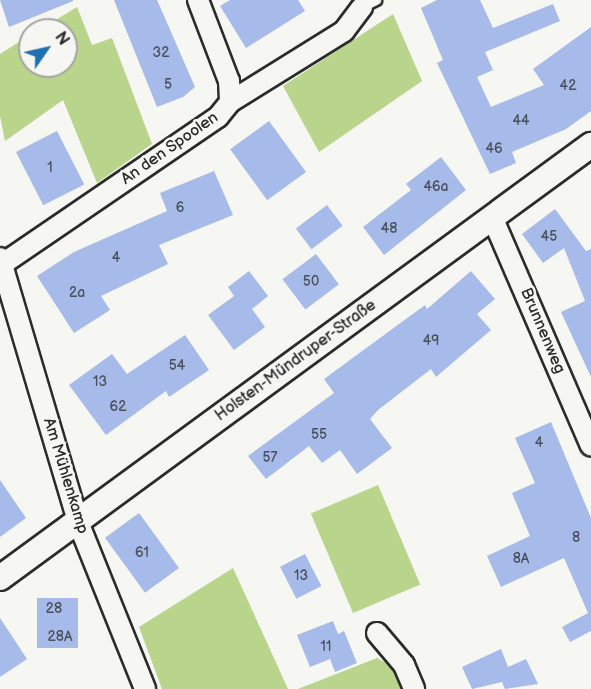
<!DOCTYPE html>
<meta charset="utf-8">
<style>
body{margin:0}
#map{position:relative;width:591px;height:689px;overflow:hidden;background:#f6f6f2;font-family:"Balsamiq Sans",sans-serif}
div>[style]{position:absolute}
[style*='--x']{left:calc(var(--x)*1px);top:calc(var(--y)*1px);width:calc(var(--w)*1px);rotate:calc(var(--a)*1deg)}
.green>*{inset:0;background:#b9d58c;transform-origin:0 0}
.building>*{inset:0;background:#a7bbea;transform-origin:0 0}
.roads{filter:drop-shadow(2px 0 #2b2b2b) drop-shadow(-2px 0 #2b2b2b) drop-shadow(0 2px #2b2b2b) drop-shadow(0 -2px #2b2b2b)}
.service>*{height:9px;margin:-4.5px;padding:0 4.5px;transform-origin:4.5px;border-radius:4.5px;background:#f6f6f2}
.minor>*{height:20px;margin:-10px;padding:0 10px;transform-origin:10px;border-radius:10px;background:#f6f6f2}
.tertiary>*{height:24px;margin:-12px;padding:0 12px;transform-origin:12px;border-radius:12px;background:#f6f6f2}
span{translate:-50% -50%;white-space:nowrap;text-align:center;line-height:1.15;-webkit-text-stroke:5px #f6f6f2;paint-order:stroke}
.number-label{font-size:14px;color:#4a4f5b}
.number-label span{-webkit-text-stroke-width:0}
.street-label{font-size:16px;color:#2b2b2b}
.north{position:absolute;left:18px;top:18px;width:60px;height:60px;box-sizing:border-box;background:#f6f6f2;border:2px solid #a5a5a2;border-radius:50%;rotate:56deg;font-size:16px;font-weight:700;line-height:24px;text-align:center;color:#2b2b2b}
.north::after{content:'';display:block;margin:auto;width:21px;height:27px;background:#1f6fb2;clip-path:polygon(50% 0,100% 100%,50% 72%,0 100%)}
</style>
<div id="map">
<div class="green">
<i style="clip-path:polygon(77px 7px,92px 45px,112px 38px,152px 144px,97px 183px,63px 100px,5px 141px,0 116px,0 54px,30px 35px,30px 66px,66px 66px,66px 30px,39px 30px)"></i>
<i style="clip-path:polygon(393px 14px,422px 81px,319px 152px,283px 86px)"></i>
<i style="left:378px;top:485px;width:108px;height:73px;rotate:67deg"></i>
<i style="clip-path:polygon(233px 568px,288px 689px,162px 689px,139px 627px)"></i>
<i style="clip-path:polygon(377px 658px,395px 668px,405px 689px,298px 689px)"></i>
</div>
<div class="building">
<i style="clip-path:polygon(0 0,73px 0,73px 1px,9px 27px)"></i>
<i style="clip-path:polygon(114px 0,157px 0,195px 87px,183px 97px,157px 107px)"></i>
<i style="clip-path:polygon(230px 0,298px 0,305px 11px,246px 48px,220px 6px)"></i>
<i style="clip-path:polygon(437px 0,480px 0,493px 28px,553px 4px,560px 21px,485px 52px,493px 70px,477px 77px,491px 107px,544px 85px,533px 69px,591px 27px,591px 111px,566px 129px,512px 152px,516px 163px,490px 174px,437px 63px,443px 60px,421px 8px)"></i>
<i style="left:269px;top:121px;width:63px;height:48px;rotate:54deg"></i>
<i style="left:57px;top:131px;width:60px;height:46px;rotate:63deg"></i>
<i style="clip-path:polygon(441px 157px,466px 190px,384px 255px,363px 227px,411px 190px,406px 184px)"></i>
<i style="clip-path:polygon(214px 171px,233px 215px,159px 245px,168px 264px,101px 296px,110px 310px,74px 333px,37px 276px,74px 252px,167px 211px,160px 193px)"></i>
<i style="left:327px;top:205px;width:26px;height:39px;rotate:53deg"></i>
<i style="clip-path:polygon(555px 209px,586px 251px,591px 249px,591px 377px,561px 312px,585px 301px,564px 248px,543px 263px,522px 234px)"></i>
<i style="left:316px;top:254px;width:38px;height:42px;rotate:53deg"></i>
<i style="clip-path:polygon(249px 271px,268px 296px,252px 309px,265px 327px,234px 350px,208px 315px,234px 296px,228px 287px)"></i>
<i style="clip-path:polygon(471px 271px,495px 299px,477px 314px,491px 330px,436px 377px,431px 369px,378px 410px,370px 419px,392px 448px,357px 474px,340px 450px,322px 463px,309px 446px,266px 479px,248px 456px,334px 393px,324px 379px,425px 305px,427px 309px)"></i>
<i style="clip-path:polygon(185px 335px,209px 370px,169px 397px,166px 391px,106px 435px,69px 385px,112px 354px,127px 374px)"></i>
<i style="clip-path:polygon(551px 422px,591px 518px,591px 631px,570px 642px,562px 627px,588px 613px,564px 558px,501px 587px,487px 556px,530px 536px,512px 493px,535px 483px,515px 438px)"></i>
<i style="clip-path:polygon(0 480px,26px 518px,0 537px)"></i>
<i style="left:139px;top:513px;width:68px;height:42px;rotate:54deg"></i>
<i style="left:305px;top:554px;width:36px;height:28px;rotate:63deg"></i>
<i style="left:37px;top:598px;width:41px;height:50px"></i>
<i style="clip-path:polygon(0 618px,27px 659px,0 677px)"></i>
<i style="clip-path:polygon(333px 621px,338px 634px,344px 631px,357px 663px,335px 672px,330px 659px,310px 667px,297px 635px)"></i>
<i style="clip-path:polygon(501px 649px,508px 667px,526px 659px,538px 684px,505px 689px,502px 682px,472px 689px,462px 667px)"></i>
</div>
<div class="roads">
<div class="service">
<i style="--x:362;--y:7;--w:16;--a:-27"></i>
</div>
<div class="minor">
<i style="--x:198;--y:0;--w:87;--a:69.1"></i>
<i style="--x:229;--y:81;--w:21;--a:87"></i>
<i style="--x:492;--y:217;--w:249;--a:66.6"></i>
<i style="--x:0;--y:258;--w:275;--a:73.5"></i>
<i style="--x:78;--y:522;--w:180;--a:68.1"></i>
<i style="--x:1;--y:265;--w:263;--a:-34.3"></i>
<i style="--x:218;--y:117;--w:19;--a:-51"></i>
<i style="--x:230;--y:102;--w:134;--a:-31.9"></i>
<i style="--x:344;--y:31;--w:30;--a:-53"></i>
<i style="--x:377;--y:633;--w:42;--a:49.8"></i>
<i style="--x:404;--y:665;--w:26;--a:67"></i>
</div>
<div class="tertiary">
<i style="--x:0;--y:578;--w:733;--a:-36.23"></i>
</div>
</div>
<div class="number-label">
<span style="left:161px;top:53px">32</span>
<span style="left:168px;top:85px">5</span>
<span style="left:568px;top:86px">42</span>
<span style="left:521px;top:121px">44</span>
<span style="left:494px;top:149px">46</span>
<span style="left:50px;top:168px">1</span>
<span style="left:436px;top:187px">46a</span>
<span style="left:180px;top:208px">6</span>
<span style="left:389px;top:229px">48</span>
<span style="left:549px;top:237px">45</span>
<span style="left:116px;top:258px">4</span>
<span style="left:311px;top:282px">50</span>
<span style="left:77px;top:293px">2a</span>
<span style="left:431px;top:341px">49</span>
<span style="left:177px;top:366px">54</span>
<span style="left:100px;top:382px">13</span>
<span style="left:118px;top:407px">62</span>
<span style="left:319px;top:435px">55</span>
<span style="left:539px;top:443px">4</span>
<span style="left:270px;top:458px">57</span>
<span style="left:576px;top:538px">8</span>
<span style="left:142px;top:553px">61</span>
<span style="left:521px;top:559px">8A</span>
<span style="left:301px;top:576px">13</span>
<span style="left:54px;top:609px">28</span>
<span style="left:60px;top:637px">28A</span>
<span style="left:326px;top:647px">11</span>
</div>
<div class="street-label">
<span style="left:170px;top:149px;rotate:-35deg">An den Spoolen</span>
<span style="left:542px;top:331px;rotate:67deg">Brunnenweg</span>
<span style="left:296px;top:361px;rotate:-36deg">Holsten-Mündruper-Straße</span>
<span style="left:65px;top:476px;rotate:73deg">Am Mühlenkamp</span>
</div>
<div class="north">N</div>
</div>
